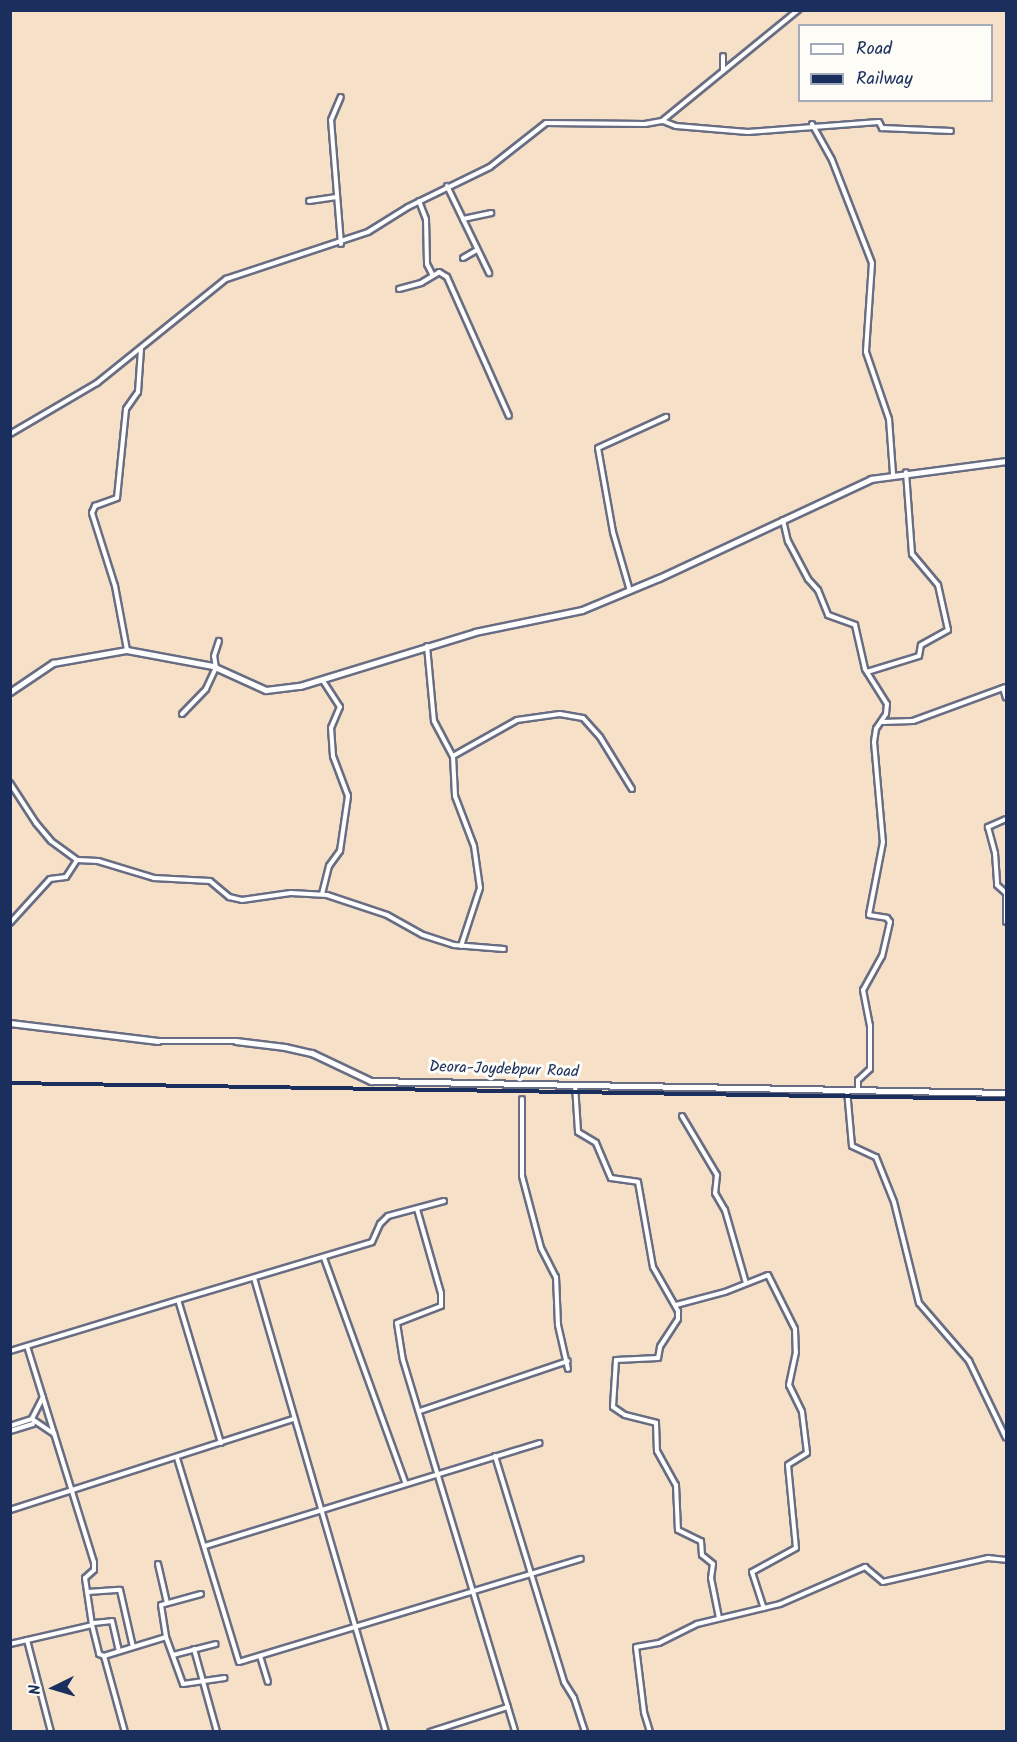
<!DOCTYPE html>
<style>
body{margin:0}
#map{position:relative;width:1017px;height:1742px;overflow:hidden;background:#f6e0c7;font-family:Kalam,sans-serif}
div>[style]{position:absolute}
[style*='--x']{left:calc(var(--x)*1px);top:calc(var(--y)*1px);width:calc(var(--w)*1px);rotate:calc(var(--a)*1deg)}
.roads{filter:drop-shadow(2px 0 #686d83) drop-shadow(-2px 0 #686d83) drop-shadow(0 2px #686d83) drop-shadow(0 -2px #686d83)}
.minor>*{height:4px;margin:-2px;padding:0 2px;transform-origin:2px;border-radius:2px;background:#fff}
.tertiary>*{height:4.5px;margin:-2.25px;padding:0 2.25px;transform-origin:2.25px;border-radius:2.25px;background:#fff}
.rail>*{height:4px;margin-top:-2px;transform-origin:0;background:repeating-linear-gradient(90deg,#fdfcf7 0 4.5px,#1b2f5e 0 9px);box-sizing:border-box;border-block:2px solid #1b2f5e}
span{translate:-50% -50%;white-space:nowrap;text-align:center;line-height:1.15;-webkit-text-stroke:6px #fdfcf7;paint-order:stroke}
.street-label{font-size:16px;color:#1b2f5e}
.frame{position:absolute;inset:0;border:12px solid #1b2f5e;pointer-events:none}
.legend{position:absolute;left:798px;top:24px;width:195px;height:78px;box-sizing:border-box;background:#fdfcf7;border:2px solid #a3aaba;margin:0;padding:8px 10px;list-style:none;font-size:18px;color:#1b2f5e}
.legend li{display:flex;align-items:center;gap:12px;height:30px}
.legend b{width:30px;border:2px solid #a3aaba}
.north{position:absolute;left:24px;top:1658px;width:60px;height:60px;-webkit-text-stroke:4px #fdfcf7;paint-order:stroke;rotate:265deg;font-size:16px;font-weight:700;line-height:24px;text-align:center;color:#1b2f5e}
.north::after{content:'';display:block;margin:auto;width:21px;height:27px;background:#1b2f5e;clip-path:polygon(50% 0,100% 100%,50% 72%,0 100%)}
</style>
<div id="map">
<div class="roads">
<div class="minor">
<i style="--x:723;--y:56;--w:15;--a:90"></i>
<i style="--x:663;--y:121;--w:14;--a:21"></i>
<i style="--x:676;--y:126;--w:72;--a:4.8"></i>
<i style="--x:748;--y:132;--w:131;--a:-4.4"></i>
<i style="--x:879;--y:122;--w:7;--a:63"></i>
<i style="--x:882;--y:128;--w:69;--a:2.5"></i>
<i style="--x:812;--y:124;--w:41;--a:60.9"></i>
<i style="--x:832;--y:160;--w:110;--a:68.8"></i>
<i style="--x:872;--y:263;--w:89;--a:93.9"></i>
<i style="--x:866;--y:352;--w:71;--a:71.1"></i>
<i style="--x:889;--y:419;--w:55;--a:85.8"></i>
<i style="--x:447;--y:186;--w:97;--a:64.2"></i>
<i style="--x:309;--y:201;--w:28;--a:-8"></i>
<i style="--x:419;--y:201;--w:19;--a:69"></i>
<i style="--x:426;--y:219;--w:45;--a:88.7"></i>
<i style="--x:427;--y:264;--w:11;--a:63"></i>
<i style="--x:463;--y:219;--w:29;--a:-12"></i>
<i style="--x:341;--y:244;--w:124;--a:-94.6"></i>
<i style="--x:331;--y:120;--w:25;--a:-67"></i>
<i style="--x:463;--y:258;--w:16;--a:-30"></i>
<i style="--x:399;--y:289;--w:23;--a:-15"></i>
<i style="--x:421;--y:283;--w:21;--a:-31"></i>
<i style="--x:439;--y:272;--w:9;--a:32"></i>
<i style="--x:447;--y:277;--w:152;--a:66"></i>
<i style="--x:10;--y:434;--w:101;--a:-30.4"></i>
<i style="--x:97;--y:383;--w:166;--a:-38.9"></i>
<i style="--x:226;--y:279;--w:150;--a:-18.3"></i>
<i style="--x:368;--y:232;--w:47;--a:-32"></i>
<i style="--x:408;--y:207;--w:91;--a:-26"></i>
<i style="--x:490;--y:167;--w:71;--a:-38.2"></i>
<i style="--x:546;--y:123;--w:99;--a:0.6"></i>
<i style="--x:645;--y:124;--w:17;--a:-10"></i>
<i style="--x:662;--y:121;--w:176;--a:-39.2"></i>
<i style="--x:783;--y:520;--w:22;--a:77"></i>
<i style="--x:788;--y:541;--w:43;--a:62.2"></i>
<i style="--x:808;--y:579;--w:15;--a:48"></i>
<i style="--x:818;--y:590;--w:27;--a:68"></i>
<i style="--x:828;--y:615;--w:29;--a:20"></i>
<i style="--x:855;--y:625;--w:45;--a:77.2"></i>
<i style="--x:865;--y:669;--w:41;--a:57.8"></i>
<i style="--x:887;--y:704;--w:10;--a:96"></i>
<i style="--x:886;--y:714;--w:18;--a:124"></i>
<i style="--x:876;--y:729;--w:13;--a:99"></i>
<i style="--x:874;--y:742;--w:100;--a:84.9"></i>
<i style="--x:883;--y:842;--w:74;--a:100.9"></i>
<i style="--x:869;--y:915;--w:18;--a:9"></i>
<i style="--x:887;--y:918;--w:5;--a:53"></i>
<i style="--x:890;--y:922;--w:35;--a:103"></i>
<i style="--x:882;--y:956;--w:39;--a:119"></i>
<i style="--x:863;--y:990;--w:36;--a:79"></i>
<i style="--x:870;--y:1025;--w:44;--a:90"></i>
<i style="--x:870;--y:1069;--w:16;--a:137"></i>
<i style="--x:858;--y:1080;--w:9;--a:90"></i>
<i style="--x:630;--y:591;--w:61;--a:-106.1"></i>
<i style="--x:613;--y:532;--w:85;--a:-100.1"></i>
<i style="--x:598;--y:448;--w:75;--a:-24.5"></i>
<i style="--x:427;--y:646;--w:75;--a:84.7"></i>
<i style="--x:434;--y:721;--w:40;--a:62"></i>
<i style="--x:453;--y:756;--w:40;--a:87.1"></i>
<i style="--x:455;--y:796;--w:53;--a:69.2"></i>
<i style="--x:474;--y:846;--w:42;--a:81.9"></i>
<i style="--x:480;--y:888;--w:61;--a:108.1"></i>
<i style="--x:127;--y:650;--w:65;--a:-100.6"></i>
<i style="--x:115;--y:586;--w:77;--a:-107.5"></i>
<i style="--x:92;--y:513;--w:8;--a:-67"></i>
<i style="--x:95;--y:506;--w:23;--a:-20"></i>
<i style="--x:117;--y:498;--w:89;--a:-84.2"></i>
<i style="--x:126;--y:409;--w:21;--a:-55"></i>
<i style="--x:138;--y:392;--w:43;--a:-86"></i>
<i style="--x:867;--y:672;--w:54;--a:-17.1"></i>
<i style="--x:919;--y:656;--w:11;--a:-80"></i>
<i style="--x:921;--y:645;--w:31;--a:-29"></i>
<i style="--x:948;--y:630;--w:46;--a:-102.5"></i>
<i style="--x:938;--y:585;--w:40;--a:-130"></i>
<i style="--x:912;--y:554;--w:82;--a:-94.2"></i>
<i style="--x:1003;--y:688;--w:10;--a:73"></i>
<i style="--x:182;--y:714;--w:35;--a:-46"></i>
<i style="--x:206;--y:689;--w:23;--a:-65"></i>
<i style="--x:216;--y:668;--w:12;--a:-99"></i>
<i style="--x:214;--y:656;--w:16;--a:-72"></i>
<i style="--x:882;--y:722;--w:31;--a:-2"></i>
<i style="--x:913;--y:721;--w:99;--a:-20.1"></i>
<i style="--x:453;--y:756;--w:73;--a:-29.4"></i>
<i style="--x:517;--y:720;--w:43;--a:-7.9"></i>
<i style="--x:560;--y:714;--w:23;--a:10"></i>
<i style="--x:583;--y:718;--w:25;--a:48"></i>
<i style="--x:600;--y:737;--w:61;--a:58.4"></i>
<i style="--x:10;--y:783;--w:48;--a:57"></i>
<i style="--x:36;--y:823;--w:23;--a:50"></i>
<i style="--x:51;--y:841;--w:32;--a:36"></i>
<i style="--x:77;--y:860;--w:21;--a:3"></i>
<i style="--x:98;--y:861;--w:59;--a:16.9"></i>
<i style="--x:154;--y:878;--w:56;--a:3.1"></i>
<i style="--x:210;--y:881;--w:25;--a:40"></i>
<i style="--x:229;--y:897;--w:13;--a:13"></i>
<i style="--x:242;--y:900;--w:49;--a:-8.1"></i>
<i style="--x:291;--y:893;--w:36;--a:3"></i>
<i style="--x:327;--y:895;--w:63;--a:18.4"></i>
<i style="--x:387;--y:915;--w:41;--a:29.1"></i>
<i style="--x:423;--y:935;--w:33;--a:18"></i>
<i style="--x:454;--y:945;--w:50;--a:4.6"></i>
<i style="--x:1006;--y:819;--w:20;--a:156"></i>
<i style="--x:988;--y:827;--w:27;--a:75"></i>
<i style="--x:995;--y:853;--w:32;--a:86"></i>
<i style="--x:997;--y:885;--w:12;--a:42"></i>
<i style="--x:1006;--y:893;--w:29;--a:90"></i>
<i style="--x:322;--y:894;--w:29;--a:-76"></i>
<i style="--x:329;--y:866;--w:19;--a:-54"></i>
<i style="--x:340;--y:851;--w:56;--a:-81.7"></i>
<i style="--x:348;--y:796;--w:43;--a:-110.6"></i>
<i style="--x:333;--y:756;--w:28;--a:-94"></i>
<i style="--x:331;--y:728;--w:23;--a:-67"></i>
<i style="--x:340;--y:707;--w:31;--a:-123"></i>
<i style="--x:10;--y:923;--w:59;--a:-47.7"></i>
<i style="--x:50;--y:879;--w:16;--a:-7"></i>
<i style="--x:66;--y:877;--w:20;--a:-57"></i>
<i style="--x:575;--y:1085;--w:47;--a:86.3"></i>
<i style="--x:578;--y:1132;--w:21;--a:31"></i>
<i style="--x:596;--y:1143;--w:38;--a:67"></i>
<i style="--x:611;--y:1178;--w:27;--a:8"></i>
<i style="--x:638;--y:1182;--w:86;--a:80"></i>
<i style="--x:653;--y:1267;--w:51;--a:60.4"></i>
<i style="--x:678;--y:1311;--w:8;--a:90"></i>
<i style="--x:678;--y:1319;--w:33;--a:123"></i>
<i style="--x:660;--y:1347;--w:11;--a:100"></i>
<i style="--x:658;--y:1358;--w:42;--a:177.3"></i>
<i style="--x:616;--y:1360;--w:47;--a:93.7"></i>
<i style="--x:613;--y:1407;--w:14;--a:34"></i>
<i style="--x:625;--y:1415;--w:32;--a:14"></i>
<i style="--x:656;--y:1423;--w:28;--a:88"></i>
<i style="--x:657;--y:1451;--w:39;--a:61"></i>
<i style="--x:676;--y:1485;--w:45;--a:87.5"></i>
<i style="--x:678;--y:1530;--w:25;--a:26"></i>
<i style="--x:701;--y:1541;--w:14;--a:86"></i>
<i style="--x:702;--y:1555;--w:14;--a:39"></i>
<i style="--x:713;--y:1564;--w:14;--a:98"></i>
<i style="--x:711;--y:1578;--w:41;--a:78.7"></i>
<i style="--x:847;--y:1090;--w:56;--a:84.9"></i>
<i style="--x:852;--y:1146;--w:26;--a:25"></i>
<i style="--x:876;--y:1157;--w:48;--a:68.2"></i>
<i style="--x:894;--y:1202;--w:104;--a:76.1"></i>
<i style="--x:919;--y:1303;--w:77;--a:49.2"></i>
<i style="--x:969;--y:1361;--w:85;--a:64.3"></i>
<i style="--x:522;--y:1099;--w:77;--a:90"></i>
<i style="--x:522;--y:1176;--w:74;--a:75.2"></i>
<i style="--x:541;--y:1248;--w:33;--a:63"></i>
<i style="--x:556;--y:1277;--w:48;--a:87.6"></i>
<i style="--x:558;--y:1325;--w:45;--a:77.2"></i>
<i style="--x:682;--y:1116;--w:69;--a:59.3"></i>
<i style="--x:717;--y:1175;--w:18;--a:96"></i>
<i style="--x:715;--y:1193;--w:20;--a:60"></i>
<i style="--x:725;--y:1210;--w:76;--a:74"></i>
<i style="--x:417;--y:1209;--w:87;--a:74.1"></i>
<i style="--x:441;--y:1293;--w:13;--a:90"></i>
<i style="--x:441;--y:1306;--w:47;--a:158.9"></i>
<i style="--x:397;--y:1323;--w:37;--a:81"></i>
<i style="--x:403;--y:1360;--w:388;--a:73.2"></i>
<i style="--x:324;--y:1258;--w:240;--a:70.1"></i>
<i style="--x:254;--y:1278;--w:473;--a:73.8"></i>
<i style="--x:676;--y:1305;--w:51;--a:-14.9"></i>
<i style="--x:725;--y:1292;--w:46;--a:-21.6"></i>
<i style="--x:768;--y:1275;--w:60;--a:63.4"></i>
<i style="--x:795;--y:1329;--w:23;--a:88"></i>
<i style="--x:796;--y:1352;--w:34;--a:102"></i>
<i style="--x:789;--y:1385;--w:30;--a:64"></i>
<i style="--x:802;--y:1412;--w:41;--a:83"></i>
<i style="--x:807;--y:1453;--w:22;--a:148"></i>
<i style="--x:788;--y:1465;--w:83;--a:84.5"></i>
<i style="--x:796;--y:1548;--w:50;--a:151.4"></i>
<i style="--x:752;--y:1572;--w:38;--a:72"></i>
<i style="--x:27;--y:1346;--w:226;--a:72.8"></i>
<i style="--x:94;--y:1562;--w:8;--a:90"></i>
<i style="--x:94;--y:1570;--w:12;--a:138"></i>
<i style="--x:85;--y:1578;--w:48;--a:81.5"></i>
<i style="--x:10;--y:1351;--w:176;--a:-16.9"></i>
<i style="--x:43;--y:1397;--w:25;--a:117"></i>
<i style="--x:32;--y:1419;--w:27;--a:34"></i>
<i style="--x:420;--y:1411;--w:156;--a:-18.7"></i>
<i style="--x:10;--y:1426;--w:23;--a:-18"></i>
<i style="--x:10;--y:1431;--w:24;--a:-17"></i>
<i style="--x:221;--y:1443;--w:149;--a:-106.7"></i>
<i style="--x:178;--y:1300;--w:202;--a:-16.6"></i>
<i style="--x:372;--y:1242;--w:20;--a:-66"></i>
<i style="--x:380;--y:1224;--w:11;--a:-45"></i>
<i style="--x:388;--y:1216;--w:58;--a:-15"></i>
<i style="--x:495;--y:1456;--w:236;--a:73"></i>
<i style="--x:564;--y:1682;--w:19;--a:58"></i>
<i style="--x:574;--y:1698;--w:36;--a:72"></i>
<i style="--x:177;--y:1458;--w:213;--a:73.1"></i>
<i style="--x:239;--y:1662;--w:357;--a:-16.8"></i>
<i style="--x:10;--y:1510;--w:297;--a:-17.8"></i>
<i style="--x:205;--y:1546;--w:350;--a:-17.1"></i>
<i style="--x:158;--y:1564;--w:39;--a:77"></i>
<i style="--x:88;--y:1592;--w:32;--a:-4"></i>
<i style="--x:120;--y:1590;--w:58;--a:77.2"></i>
<i style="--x:201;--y:1594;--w:41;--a:164.6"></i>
<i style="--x:161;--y:1605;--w:32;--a:81"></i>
<i style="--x:166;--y:1637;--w:50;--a:70.1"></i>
<i style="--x:183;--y:1684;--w:42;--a:-8.1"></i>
<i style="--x:94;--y:1623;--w:18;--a:-6"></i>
<i style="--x:112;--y:1621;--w:31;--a:77"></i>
<i style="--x:27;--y:1640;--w:95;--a:75.4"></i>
<i style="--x:10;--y:1644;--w:84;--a:-13"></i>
<i style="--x:92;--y:1625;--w:30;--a:76"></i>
<i style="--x:99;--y:1654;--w:5;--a:22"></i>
<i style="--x:104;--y:1656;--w:65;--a:-17"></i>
<i style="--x:194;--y:1649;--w:86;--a:74.5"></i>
<i style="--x:173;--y:1655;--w:44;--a:-14.3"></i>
<i style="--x:104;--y:1656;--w:79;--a:74.6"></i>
<i style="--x:260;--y:1656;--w:27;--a:73"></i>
<i style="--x:430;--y:1732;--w:82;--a:-17.8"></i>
<i style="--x:650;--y:1732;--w:21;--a:-107"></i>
<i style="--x:644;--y:1712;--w:65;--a:-97"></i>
<i style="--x:636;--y:1647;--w:23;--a:-10"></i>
<i style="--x:659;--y:1643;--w:42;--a:-26.6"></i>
<i style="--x:697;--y:1624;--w:85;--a:-13.5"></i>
<i style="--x:780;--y:1604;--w:93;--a:-23.5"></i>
<i style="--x:865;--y:1567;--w:23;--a:40"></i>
<i style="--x:883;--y:1582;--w:108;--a:-12.9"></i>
<i style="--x:988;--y:1558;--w:18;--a:6"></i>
</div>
<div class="tertiary">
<i style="--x:10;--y:692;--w:52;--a:-34"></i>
<i style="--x:53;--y:663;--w:75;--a:-10"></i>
<i style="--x:127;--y:650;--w:87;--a:10.5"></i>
<i style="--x:213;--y:666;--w:58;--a:24.4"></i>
<i style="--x:266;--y:690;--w:34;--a:-7"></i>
<i style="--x:300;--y:686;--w:183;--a:-17.1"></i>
<i style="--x:475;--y:632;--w:109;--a:-11.6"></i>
<i style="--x:582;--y:610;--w:83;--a:-22.6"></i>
<i style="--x:659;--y:578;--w:234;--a:-25"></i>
<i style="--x:871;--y:479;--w:136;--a:-7.6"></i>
<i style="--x:10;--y:1023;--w:149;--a:6.9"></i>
<i style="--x:158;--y:1041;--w:78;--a:0"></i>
<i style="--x:236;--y:1041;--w:49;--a:7"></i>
<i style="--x:285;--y:1047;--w:28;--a:13"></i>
<i style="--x:312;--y:1053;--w:65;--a:25.4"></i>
<i style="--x:371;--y:1081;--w:635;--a:1.08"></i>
</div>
</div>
<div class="rail">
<i style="--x:10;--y:1083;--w:996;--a:0.92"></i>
</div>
<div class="street-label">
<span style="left:504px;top:1070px;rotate:2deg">Deora-Joydebpur Road</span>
</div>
<div class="frame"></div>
<ul class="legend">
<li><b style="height:8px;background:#fff"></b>Road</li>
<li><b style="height:8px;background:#1b2f5e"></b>Railway</li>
</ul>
<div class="north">N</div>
</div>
